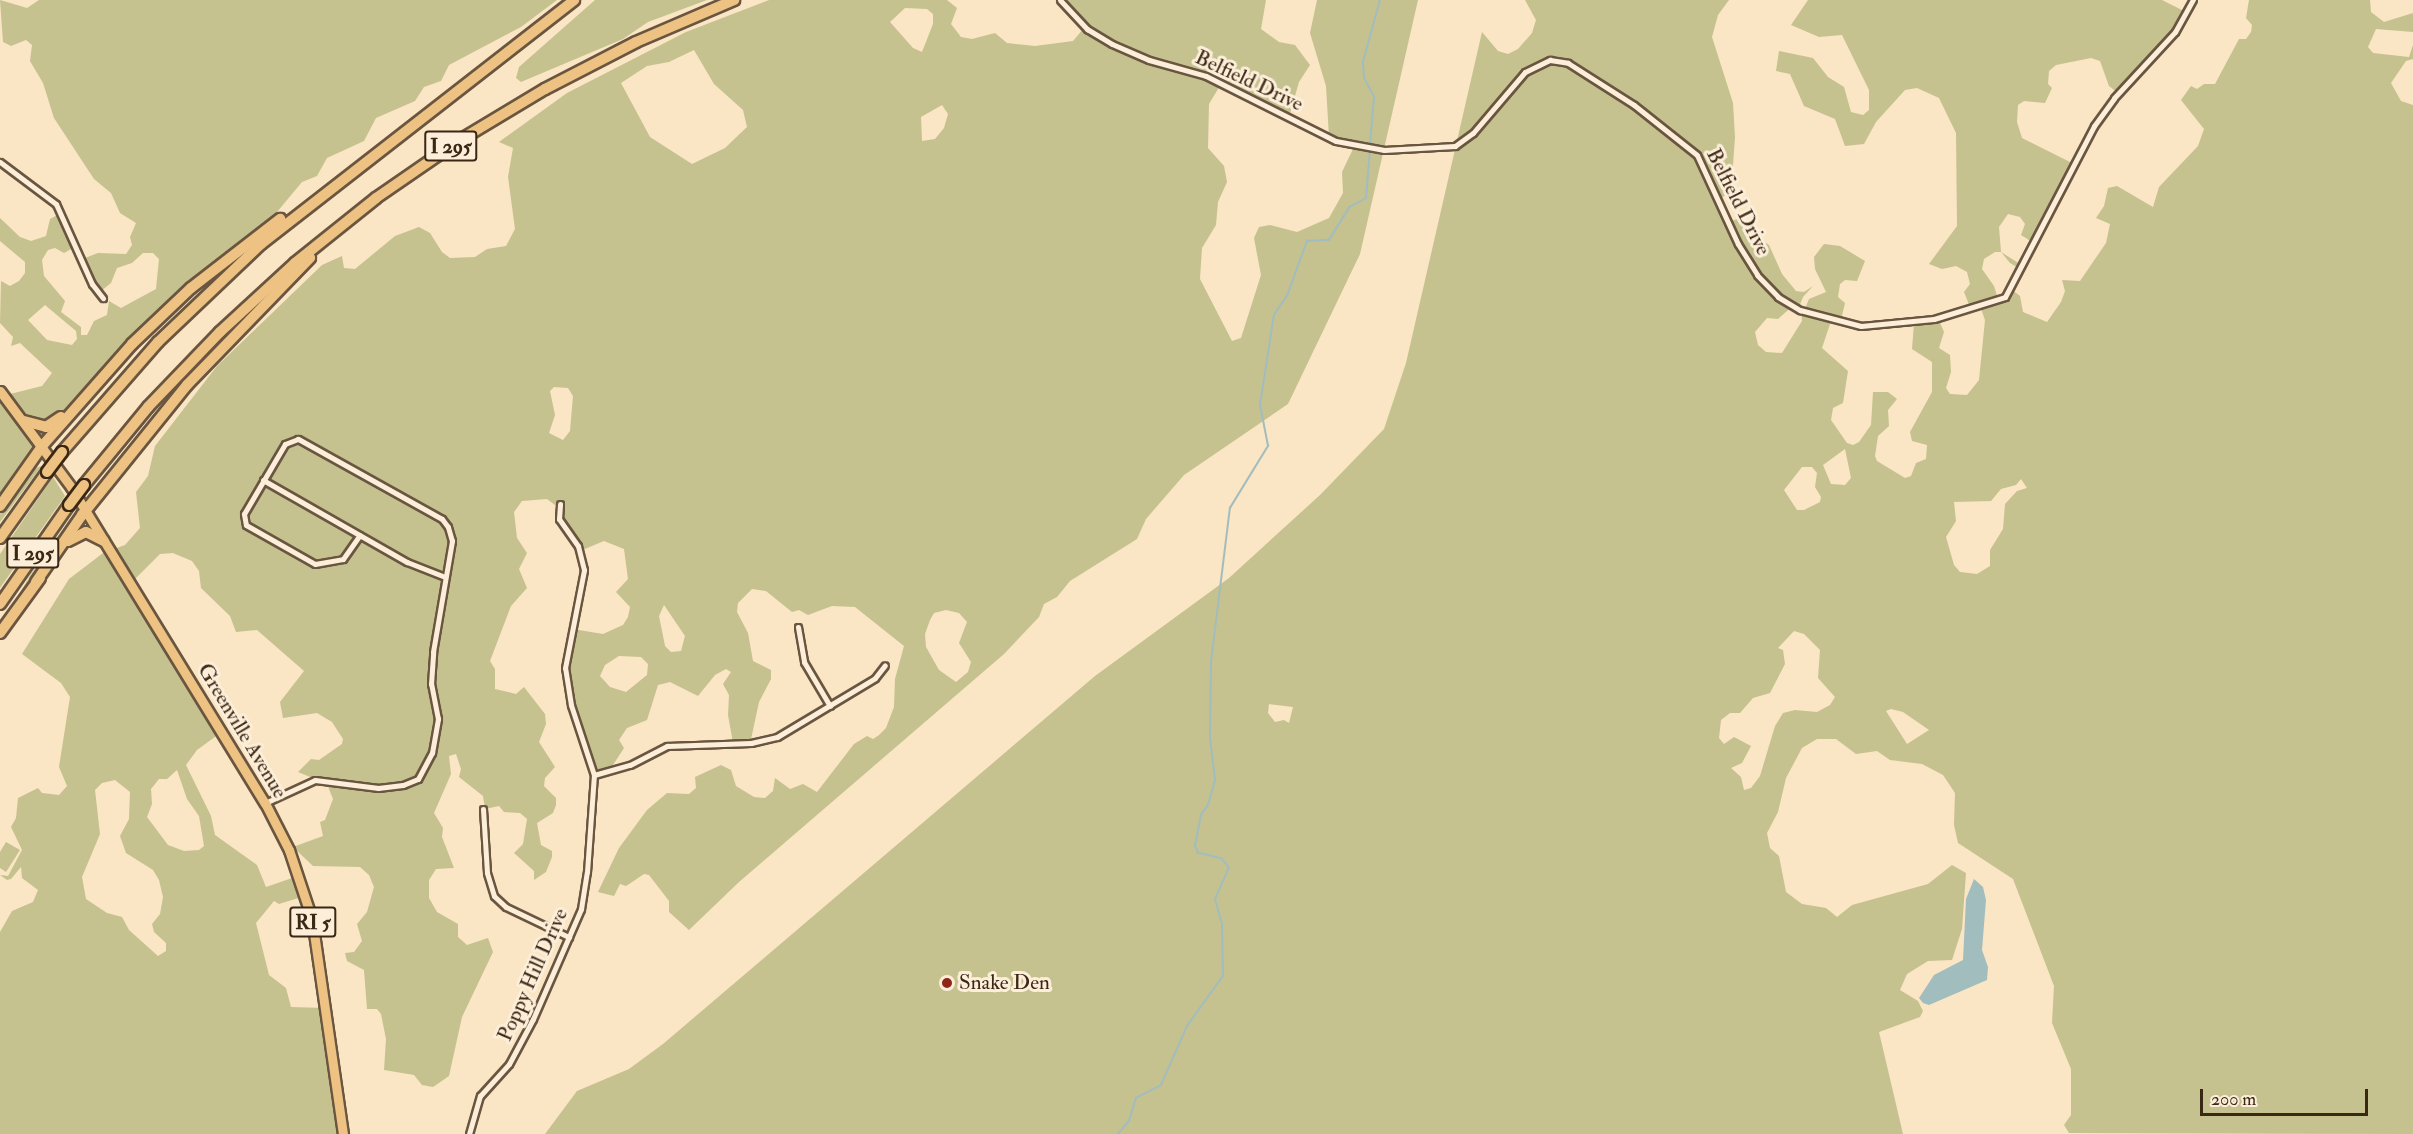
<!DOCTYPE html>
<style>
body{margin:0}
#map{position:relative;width:2413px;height:1134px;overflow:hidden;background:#fae5c4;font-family:"IM FELL Double Pica",serif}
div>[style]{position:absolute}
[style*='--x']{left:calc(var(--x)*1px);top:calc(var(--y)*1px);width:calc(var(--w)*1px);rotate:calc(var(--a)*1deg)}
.green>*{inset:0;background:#c5c28f}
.water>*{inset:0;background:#a2bdbd}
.stream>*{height:1.5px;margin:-0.75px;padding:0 0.75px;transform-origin:0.75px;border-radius:0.75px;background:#a2bdbd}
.roads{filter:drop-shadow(2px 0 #6a5640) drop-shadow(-2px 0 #6a5640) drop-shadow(0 2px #6a5640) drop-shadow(0 -2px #6a5640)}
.street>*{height:5px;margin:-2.5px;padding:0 2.5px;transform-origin:2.5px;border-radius:2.5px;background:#fceed9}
.primary>*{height:9px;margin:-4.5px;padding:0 4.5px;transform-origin:4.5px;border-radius:4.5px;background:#edc282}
.highway>*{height:10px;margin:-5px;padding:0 5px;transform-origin:5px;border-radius:5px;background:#edc282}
.bridges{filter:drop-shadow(2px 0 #3a2714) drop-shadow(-2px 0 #3a2714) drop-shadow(0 2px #3a2714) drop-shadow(0 -2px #3a2714)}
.highway-bridge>*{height:10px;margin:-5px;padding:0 5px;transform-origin:5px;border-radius:5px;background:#edc282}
.dots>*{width:16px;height:16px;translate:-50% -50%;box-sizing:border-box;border:3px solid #fceed9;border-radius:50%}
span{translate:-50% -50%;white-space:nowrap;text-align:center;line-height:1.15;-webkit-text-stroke:6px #fceed9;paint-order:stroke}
.shield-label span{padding:2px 4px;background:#fceed9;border:2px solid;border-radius:4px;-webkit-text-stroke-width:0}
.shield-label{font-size:20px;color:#3a2714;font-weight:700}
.street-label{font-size:21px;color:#3a2714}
.poi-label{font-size:21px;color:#3a2714}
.left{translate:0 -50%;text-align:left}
.scale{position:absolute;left:2200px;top:1089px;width:168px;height:27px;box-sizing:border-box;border:3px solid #3a2714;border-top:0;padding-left:8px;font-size:18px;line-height:21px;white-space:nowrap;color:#3a2714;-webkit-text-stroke:4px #fceed9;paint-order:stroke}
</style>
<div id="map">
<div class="green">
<i style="clip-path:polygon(evenodd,0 0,27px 8px,39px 0,557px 0,521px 27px,449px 65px,441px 81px,424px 87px,415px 101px,376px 118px,364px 141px,327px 158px,317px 176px,302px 182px,277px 212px,210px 269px,99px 385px,0 510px,0 387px,6px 395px,42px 386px,52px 373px,20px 343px,11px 346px,13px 337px,0 323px,1px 281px,10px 286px,19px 281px,25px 273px,25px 262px,0 241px,0 218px,20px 237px,31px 241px,46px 236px,50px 219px,63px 212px,78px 245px,64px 253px,55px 248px,48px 250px,42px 260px,44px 276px,65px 301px,61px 312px,81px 327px,81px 335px,87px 335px,94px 321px,107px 315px,109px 301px,121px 308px,156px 289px,159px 259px,153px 253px,143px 253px,132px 263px,117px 268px,111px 283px,101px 291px,95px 284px,85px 258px,98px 253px,126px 254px,132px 245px,130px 237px,136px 223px,120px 213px,111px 193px,94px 179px,54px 118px,43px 83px,30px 61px,32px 45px,26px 40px,11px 46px,3px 42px,0 0,45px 305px,76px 331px,77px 339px,72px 345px,47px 340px,28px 320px,45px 305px)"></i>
<i style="clip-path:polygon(595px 0,707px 0,648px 22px,623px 39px,521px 82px,516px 78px,519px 67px)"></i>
<i style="clip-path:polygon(evenodd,769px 0,947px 0,957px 8px,951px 24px,961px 37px,972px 39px,995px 33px,1007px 43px,1035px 46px,1073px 41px,1084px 28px,1059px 0,1266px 0,1261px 29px,1279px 42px,1295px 45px,1310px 65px,1299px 82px,1289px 117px,1221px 84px,1209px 104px,1208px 148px,1224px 166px,1227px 182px,1218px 202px,1216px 225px,1202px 248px,1200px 279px,1232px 341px,1241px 338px,1261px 275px,1254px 238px,1259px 227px,1270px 225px,1297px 232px,1329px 218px,1343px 193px,1342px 172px,1354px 147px,1329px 137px,1326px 86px,1310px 33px,1317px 0,1418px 0,1360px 254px,1288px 404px,1184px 475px,1146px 519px,1137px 539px,1070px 581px,1057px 597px,1044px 604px,1039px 617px,1004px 654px,739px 882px,689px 930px,669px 912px,669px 901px,649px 875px,644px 874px,626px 886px,620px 884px,614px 896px,598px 892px,619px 848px,647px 810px,667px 793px,689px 794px,696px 788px,695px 777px,721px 765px,731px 770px,736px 786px,754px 797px,765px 798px,773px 791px,775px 778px,790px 789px,803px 784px,817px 792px,854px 744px,867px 736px,873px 739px,879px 735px,886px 728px,894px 707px,895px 679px,904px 646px,855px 607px,832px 606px,808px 615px,799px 610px,792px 612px,766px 591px,752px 589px,738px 603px,737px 612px,748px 633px,753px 661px,771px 670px,771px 679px,759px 702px,750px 744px,733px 743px,728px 715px,729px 695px,723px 684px,731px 672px,726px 669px,715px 675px,698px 696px,670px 682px,658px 685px,647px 720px,627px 728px,619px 740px,624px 748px,609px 771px,598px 773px,568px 686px,567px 662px,573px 629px,603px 634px,623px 625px,628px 617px,630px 607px,616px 592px,628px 579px,624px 549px,604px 541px,580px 551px,558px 517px,559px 508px,547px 499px,522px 501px,514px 512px,517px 538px,527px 553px,519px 569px,527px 588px,511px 606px,490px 661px,495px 669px,495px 689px,516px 694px,524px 687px,545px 714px,546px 724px,539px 742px,555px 767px,545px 778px,544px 786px,556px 798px,556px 805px,553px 813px,537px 823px,541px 845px,552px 851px,552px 857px,546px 872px,534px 880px,534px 871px,514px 853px,523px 844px,527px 819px,520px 813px,504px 812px,499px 806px,485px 809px,483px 796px,459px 777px,461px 769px,456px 754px,449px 756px,451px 774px,434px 813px,443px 828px,442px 837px,454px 868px,436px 869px,429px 880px,429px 898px,437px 912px,458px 924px,458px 937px,467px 945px,488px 938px,493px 952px,462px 1017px,449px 1076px,433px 1087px,422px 1085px,414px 1075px,384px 1070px,386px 1039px,381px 1014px,377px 1009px,367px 1009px,364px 970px,347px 961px,345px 953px,354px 952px,362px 941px,357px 924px,367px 912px,374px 887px,369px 875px,360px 867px,313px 866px,293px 847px,323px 836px,320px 822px,325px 820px,333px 799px,327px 784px,298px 772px,311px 759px,319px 760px,342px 744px,343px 739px,332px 722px,317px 713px,283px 718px,280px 702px,304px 671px,257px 630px,236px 632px,230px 616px,201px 588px,199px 571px,192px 561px,173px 553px,160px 554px,133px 581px,223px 731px,197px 750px,186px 765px,211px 816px,215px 835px,257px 865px,266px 887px,298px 876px,305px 896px,279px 904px,274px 901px,256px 923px,269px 975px,286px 988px,291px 1007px,325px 1008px,342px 1134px,0 1134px,0 932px,12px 911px,33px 902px,38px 890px,22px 878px,21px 867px,11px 879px,7px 880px,0 875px,8px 876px,22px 850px,11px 827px,16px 818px,18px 798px,38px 788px,42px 793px,59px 795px,67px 786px,59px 767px,70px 697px,61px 683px,22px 654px,69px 579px,111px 547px,114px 549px,125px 545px,140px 528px,136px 492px,148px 476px,155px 446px,217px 366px,322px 265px,342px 256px,344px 268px,355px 269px,395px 236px,419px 227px,430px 233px,442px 252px,450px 258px,475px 257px,487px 249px,506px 246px,515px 229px,508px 177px,513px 148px,499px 142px,503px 139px,567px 93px,686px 32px,769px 0,905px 8px,927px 9px,933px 14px,933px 24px,922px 52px,913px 48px,890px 22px,905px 8px,769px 0,694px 50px,714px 84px,743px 110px,747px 127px,725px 148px,692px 164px,650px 137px,621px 83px,647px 66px,669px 62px,694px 50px,769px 0,942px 105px,948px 114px,944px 128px,935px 139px,922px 141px,921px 117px,942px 105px,769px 0,554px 387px,568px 388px,573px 396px,570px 431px,563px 440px,549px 433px,555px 415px,550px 391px,554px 387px,769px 0,664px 605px,685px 636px,681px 651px,671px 652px,665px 646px,659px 616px,664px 605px,769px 0,946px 610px,959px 613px,967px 622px,959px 643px,971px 662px,968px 672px,956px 682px,939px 670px,926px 647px,925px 634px,930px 620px,934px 613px,946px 610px,769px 0,619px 656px,641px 657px,648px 664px,647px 675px,626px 692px,610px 687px,600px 676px,605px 665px,619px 656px,769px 0,177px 770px,187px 799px,199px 816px,204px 846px,199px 850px,184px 851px,168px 845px,147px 817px,152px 804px,151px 789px,159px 779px,167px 779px,177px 770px,769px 0,115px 780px,130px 792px,129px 819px,120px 836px,126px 853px,153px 870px,159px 880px,163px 897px,160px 914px,152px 924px,154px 932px,166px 943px,166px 951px,158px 956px,129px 930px,122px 917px,107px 913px,86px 899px,82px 877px,100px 834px,95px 790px,102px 783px,115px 780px)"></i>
<i style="clip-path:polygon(evenodd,1525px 0,1729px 0,1718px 15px,1712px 37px,1733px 103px,1735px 137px,1731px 193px,1718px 199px,1726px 223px,1740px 218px,1753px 234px,1769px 245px,1782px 274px,1796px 291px,1804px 292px,1813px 286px,1803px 297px,1799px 307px,1804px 311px,1809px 299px,1826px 292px,1815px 269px,1814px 257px,1824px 244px,1840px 246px,1865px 261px,1857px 281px,1845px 280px,1840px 284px,1838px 297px,1845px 303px,1841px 320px,1831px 321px,1822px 348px,1848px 371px,1843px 403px,1833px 408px,1831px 420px,1847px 443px,1853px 445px,1859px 442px,1871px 425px,1873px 392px,1888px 392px,1897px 399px,1888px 410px,1889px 426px,1878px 436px,1875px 456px,1877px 461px,1905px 478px,1911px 476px,1916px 463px,1926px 459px,1927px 445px,1912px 441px,1910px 432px,1932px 392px,1932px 362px,1912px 349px,1914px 323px,1938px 318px,1944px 332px,1939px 348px,1950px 355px,1951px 372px,1946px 388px,1950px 394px,1967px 395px,1979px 380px,1985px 320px,1980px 306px,1970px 307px,1964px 292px,1970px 284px,1967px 272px,1956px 266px,1942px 269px,1929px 264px,1957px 226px,1956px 133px,1939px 98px,1917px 88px,1905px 90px,1876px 122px,1864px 144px,1845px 146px,1835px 119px,1804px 106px,1790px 74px,1776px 71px,1779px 51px,1813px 58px,1828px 77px,1844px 87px,1851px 112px,1863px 115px,1869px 110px,1869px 90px,1842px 35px,1819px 37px,1791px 25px,1808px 0,2162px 0,2188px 13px,2118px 93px,2109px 86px,2100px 61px,2091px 58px,2056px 65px,2049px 71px,2048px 84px,2052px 88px,2045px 103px,2024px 101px,2018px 105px,2017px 122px,2022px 138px,2074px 164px,2035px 244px,2021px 235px,2025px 224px,2020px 217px,2008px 214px,1999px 227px,2001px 252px,2023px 266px,2020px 269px,2010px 263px,2001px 252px,1995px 252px,1984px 259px,1982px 269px,1994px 286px,1998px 299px,2011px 289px,2020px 296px,2023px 312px,2047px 322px,2061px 302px,2065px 291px,2062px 280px,2080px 281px,2106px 243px,2110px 224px,2096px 218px,2104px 206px,2108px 188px,2117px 186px,2153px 207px,2159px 187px,2198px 146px,2204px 129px,2181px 100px,2191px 86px,2197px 89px,2204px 84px,2215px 84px,2239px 39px,2246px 39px,2251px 32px,2252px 25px,2246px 18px,2249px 0,2370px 0,2371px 12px,2384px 22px,2413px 13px,2413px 32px,2376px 29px,2368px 47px,2373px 53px,2409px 57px,2413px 45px,2413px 59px,2406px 61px,2391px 83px,2401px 101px,2413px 105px,2413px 1134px,2069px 1133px,2064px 1125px,2071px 1115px,2071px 1069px,2052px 1023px,2054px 986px,2013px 879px,1958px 843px,1954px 825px,1955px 793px,1943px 775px,1922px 764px,1890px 760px,1877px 751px,1856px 754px,1836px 739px,1817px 739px,1802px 748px,1786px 778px,1778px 812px,1767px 833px,1770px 848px,1779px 856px,1786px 892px,1802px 904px,1826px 908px,1837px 917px,1852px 905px,1928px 884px,1952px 865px,1966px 873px,1962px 929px,1952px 960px,1928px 961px,1907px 974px,1900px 990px,1918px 1001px,1923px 1011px,1920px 1017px,1879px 1032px,1903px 1134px,545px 1134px,577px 1091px,629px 1069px,663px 1044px,1095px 676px,1229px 578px,1320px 495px,1384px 429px,1406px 363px,1482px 32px,1498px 51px,1508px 54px,1518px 49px,1532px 33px,1536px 20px,1525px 0,1788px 310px,1801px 310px,1802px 321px,1782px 353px,1766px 352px,1758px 345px,1755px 332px,1767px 318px,1778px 319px,1788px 310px,1525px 0,1845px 449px,1851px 478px,1845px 485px,1831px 484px,1823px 465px,1845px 449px,1525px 0,1802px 467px,1812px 467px,1817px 473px,1815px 487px,1821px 497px,1820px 502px,1804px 510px,1797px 510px,1784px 490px,1802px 467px,1525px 0,2021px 479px,2027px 488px,2017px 491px,2005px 504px,2003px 529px,1990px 550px,1990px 566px,1977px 574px,1960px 572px,1954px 565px,1946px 537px,1956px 521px,1954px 502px,1991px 501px,2001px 489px,2016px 485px,2021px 479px,1525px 0,1794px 631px,1804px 634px,1820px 650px,1818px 678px,1835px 697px,1830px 705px,1817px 712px,1795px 710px,1783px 713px,1775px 726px,1760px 776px,1751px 788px,1744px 790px,1741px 777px,1731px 768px,1742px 763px,1751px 746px,1734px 737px,1724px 744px,1719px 738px,1721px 720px,1730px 713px,1740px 713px,1753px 698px,1770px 693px,1785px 664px,1783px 650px,1778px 648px,1794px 631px,1525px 0,1269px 704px,1293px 707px,1289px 723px,1284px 720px,1275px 722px,1268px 713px,1269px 704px,1525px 0,1891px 709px,1903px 712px,1929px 730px,1907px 744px,1886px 711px,1891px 709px)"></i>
<i style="clip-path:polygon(41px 466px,41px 467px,0 522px,0 514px,31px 470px)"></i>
<i style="clip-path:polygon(53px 477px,65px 496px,0 588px,0 554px)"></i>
<i style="clip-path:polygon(72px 516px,67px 529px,0 627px,31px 574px)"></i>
<i style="clip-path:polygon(6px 842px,20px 850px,6px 872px,0 868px,0 852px)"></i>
</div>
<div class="water">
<i style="clip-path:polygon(1974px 879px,1983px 887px,1986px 900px,1982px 950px,1988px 967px,1987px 980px,1929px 1005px,1923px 1003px,1919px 998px,1934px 975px,1963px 960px,1966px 899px)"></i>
</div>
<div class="stream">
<i style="--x:1370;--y:144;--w:47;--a:-85.1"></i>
<i style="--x:1374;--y:97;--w:21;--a:-118"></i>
<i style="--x:1364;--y:78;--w:16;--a:-94"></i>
<i style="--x:1363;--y:62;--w:64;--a:-74.7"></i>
<i style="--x:1118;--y:1134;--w:17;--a:-50"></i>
<i style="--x:1129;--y:1121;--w:24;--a:-73"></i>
<i style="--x:1136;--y:1098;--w:28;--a:-27"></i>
<i style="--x:1161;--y:1085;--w:64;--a:-66.2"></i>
<i style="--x:1187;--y:1026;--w:62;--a:-54.2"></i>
<i style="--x:1223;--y:976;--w:52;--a:-91.1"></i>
<i style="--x:1222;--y:924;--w:26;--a:-106"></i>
<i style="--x:1215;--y:899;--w:34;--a:-66"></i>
<i style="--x:1229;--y:868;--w:11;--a:-128"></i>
<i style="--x:1222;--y:859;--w:25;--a:-166"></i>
<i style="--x:1198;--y:853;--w:8;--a:-113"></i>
<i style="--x:1195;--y:846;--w:32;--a:-79"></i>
<i style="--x:1201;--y:815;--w:12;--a:-55"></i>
<i style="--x:1208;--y:805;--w:26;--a:-74"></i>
<i style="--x:1215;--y:780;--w:42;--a:-96.8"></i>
<i style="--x:1210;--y:738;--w:76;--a:-89.2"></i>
<i style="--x:1211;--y:662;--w:155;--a:-83"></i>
<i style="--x:1230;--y:508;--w:73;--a:-58.5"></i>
<i style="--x:1268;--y:446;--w:42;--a:-101"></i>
<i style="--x:1260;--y:405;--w:91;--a:-81.2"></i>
<i style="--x:1274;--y:315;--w:23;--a:-56"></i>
<i style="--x:1287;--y:296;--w:59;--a:-70"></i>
<i style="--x:1307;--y:241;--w:22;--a:-3"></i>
<i style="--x:1329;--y:240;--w:39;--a:-58"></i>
<i style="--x:1350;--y:207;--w:18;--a:-29"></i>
<i style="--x:1366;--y:198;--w:49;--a:-85.3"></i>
</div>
<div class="roads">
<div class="street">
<i style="--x:1060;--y:0;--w:40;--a:47"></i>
<i style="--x:1087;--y:29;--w:29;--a:31"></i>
<i style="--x:1112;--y:44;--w:40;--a:23.4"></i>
<i style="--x:1149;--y:60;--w:59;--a:15.7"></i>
<i style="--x:1206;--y:76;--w:145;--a:26.6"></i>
<i style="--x:1336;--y:141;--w:49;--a:10.6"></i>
<i style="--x:1384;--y:150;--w:71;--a:-3.2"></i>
<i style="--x:1455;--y:146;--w:22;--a:-36"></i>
<i style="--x:1473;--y:133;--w:80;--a:-49.6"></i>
<i style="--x:1525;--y:72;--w:28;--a:-26"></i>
<i style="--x:1550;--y:60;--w:18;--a:9"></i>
<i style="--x:1568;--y:63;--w:78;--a:32.5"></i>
<i style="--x:1634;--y:105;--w:80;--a:38.4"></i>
<i style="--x:1697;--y:155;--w:98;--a:65.3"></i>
<i style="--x:1738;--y:244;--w:36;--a:58"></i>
<i style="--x:1757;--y:275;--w:30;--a:46"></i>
<i style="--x:1778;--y:297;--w:26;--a:31"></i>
<i style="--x:1800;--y:310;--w:63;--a:14.7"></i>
<i style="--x:1861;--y:326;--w:73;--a:-5.5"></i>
<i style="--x:1934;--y:319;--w:74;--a:-17.2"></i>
<i style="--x:2005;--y:297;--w:193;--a:-62.5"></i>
<i style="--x:2094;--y:126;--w:34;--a:-54"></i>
<i style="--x:2114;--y:98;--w:90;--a:-47.3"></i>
<i style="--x:2175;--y:32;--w:37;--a:-61"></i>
<i style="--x:0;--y:162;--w:70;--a:36.9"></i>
<i style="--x:56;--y:204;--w:88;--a:65.8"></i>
<i style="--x:92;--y:284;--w:18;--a:52"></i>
<i style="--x:263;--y:480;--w:166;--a:29.7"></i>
<i style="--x:407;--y:562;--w:41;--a:21.5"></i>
<i style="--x:798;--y:627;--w:36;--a:80"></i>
<i style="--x:804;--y:662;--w:51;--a:59.4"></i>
<i style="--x:594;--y:775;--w:37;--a:-16"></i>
<i style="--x:630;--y:765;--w:42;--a:-27.2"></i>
<i style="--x:667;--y:746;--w:84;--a:-2"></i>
<i style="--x:751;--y:743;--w:27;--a:-13"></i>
<i style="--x:777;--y:737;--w:114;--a:-31"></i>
<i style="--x:875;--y:678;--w:16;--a:-52"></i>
<i style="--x:265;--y:803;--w:55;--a:-24.7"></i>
<i style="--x:315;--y:780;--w:64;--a:7.2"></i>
<i style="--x:378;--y:788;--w:25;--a:-7"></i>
<i style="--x:403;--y:785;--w:16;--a:-22"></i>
<i style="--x:418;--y:779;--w:30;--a:-62"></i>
<i style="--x:432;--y:753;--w:35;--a:-80"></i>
<i style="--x:438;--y:719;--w:36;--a:-101"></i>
<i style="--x:431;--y:684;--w:32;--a:-86"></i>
<i style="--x:433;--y:652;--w:113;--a:-80.3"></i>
<i style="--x:452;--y:541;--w:15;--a:-106"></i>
<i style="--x:448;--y:527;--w:10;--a:-127"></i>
<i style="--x:442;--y:519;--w:165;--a:-150.9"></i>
<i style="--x:298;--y:439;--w:14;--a:159"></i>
<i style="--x:285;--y:444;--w:81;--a:120.4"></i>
<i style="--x:244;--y:514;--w:11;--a:80"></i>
<i style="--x:246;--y:525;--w:79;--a:29.5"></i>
<i style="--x:315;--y:564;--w:28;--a:-10"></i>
<i style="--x:343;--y:559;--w:29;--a:-55"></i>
<i style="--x:483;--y:809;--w:64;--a:86.4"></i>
<i style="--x:487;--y:873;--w:24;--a:73"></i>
<i style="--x:494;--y:896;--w:16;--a:43"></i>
<i style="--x:506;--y:907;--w:70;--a:25.5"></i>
<i style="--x:469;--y:1134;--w:40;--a:-74"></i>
<i style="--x:480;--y:1096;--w:43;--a:-47.8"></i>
<i style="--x:509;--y:1064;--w:51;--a:-61.9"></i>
<i style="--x:533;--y:1019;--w:120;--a:-66.4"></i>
<i style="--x:581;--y:909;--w:37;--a:-81"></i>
<i style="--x:587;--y:872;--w:97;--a:-85.9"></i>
<i style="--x:594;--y:775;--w:74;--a:-108.2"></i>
<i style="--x:571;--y:705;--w:37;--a:-99"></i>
<i style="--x:565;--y:668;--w:100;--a:-79"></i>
<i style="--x:584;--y:570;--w:25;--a:-104"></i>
<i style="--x:578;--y:546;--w:33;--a:-125"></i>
<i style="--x:559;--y:519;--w:15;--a:-86"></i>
</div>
<div class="primary">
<i style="--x:0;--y:391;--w:119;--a:53.5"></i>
<i style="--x:71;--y:487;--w:371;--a:58.5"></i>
<i style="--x:265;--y:803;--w:53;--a:62.9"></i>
<i style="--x:289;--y:850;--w:73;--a:71.6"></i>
<i style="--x:312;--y:919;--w:217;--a:81.8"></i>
</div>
<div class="highway">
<i style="--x:24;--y:421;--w:23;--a:15"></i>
<i style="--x:46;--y:427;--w:18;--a:-34"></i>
<i style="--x:62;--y:452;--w:146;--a:-48.9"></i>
<i style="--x:158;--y:342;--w:142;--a:-43.6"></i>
<i style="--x:261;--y:244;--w:397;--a:-37.9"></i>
<i style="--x:84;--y:485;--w:101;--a:-50.6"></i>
<i style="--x:148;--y:407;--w:104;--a:-46.2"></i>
<i style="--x:220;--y:332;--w:102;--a:-42.6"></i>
<i style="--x:295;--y:263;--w:104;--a:-38.7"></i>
<i style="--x:376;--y:198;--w:102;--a:-34.6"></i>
<i style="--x:460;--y:140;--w:99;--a:-31"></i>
<i style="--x:545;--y:89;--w:102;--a:-27.3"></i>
<i style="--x:636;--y:42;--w:107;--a:-23.2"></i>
<i style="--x:0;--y:506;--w:75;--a:-54.8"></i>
<i style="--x:43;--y:445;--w:135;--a:-48.6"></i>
<i style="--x:132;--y:344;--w:81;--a:-43.5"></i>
<i style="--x:191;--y:288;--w:113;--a:-37.8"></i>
<i style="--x:0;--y:538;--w:81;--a:-54.5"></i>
<i style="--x:68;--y:541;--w:20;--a:-27"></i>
<i style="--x:86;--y:532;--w:20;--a:27"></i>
<i style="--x:36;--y:582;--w:81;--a:-55.5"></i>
<i style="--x:82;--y:515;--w:167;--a:-51.1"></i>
<i style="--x:187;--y:385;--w:177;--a:-45.9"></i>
<i style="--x:0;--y:604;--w:121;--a:-55.1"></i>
<i style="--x:0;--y:633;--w:68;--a:-54"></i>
</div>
</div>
<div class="bridges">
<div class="highway-bridge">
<i style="--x:47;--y:472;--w:25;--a:-53"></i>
<i style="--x:69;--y:505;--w:25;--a:-53"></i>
</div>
</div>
<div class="dots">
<i style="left:947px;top:983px;background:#8f2418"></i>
</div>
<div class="shield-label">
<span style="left:451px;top:146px">I 295</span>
<span style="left:33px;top:553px">I 295</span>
<span style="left:313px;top:922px">RI 5</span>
</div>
<div class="street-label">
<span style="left:1249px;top:81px;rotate:25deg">Belfield Drive</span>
<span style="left:1738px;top:202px;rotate:63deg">Belfield Drive</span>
<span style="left:242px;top:731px;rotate:59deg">Greenville Avenue</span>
<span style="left:533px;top:975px;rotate:-66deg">Poppy Hill Drive</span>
</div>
<div class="poi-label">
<span class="left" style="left:959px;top:983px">Snake Den</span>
</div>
<div class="scale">200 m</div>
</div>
